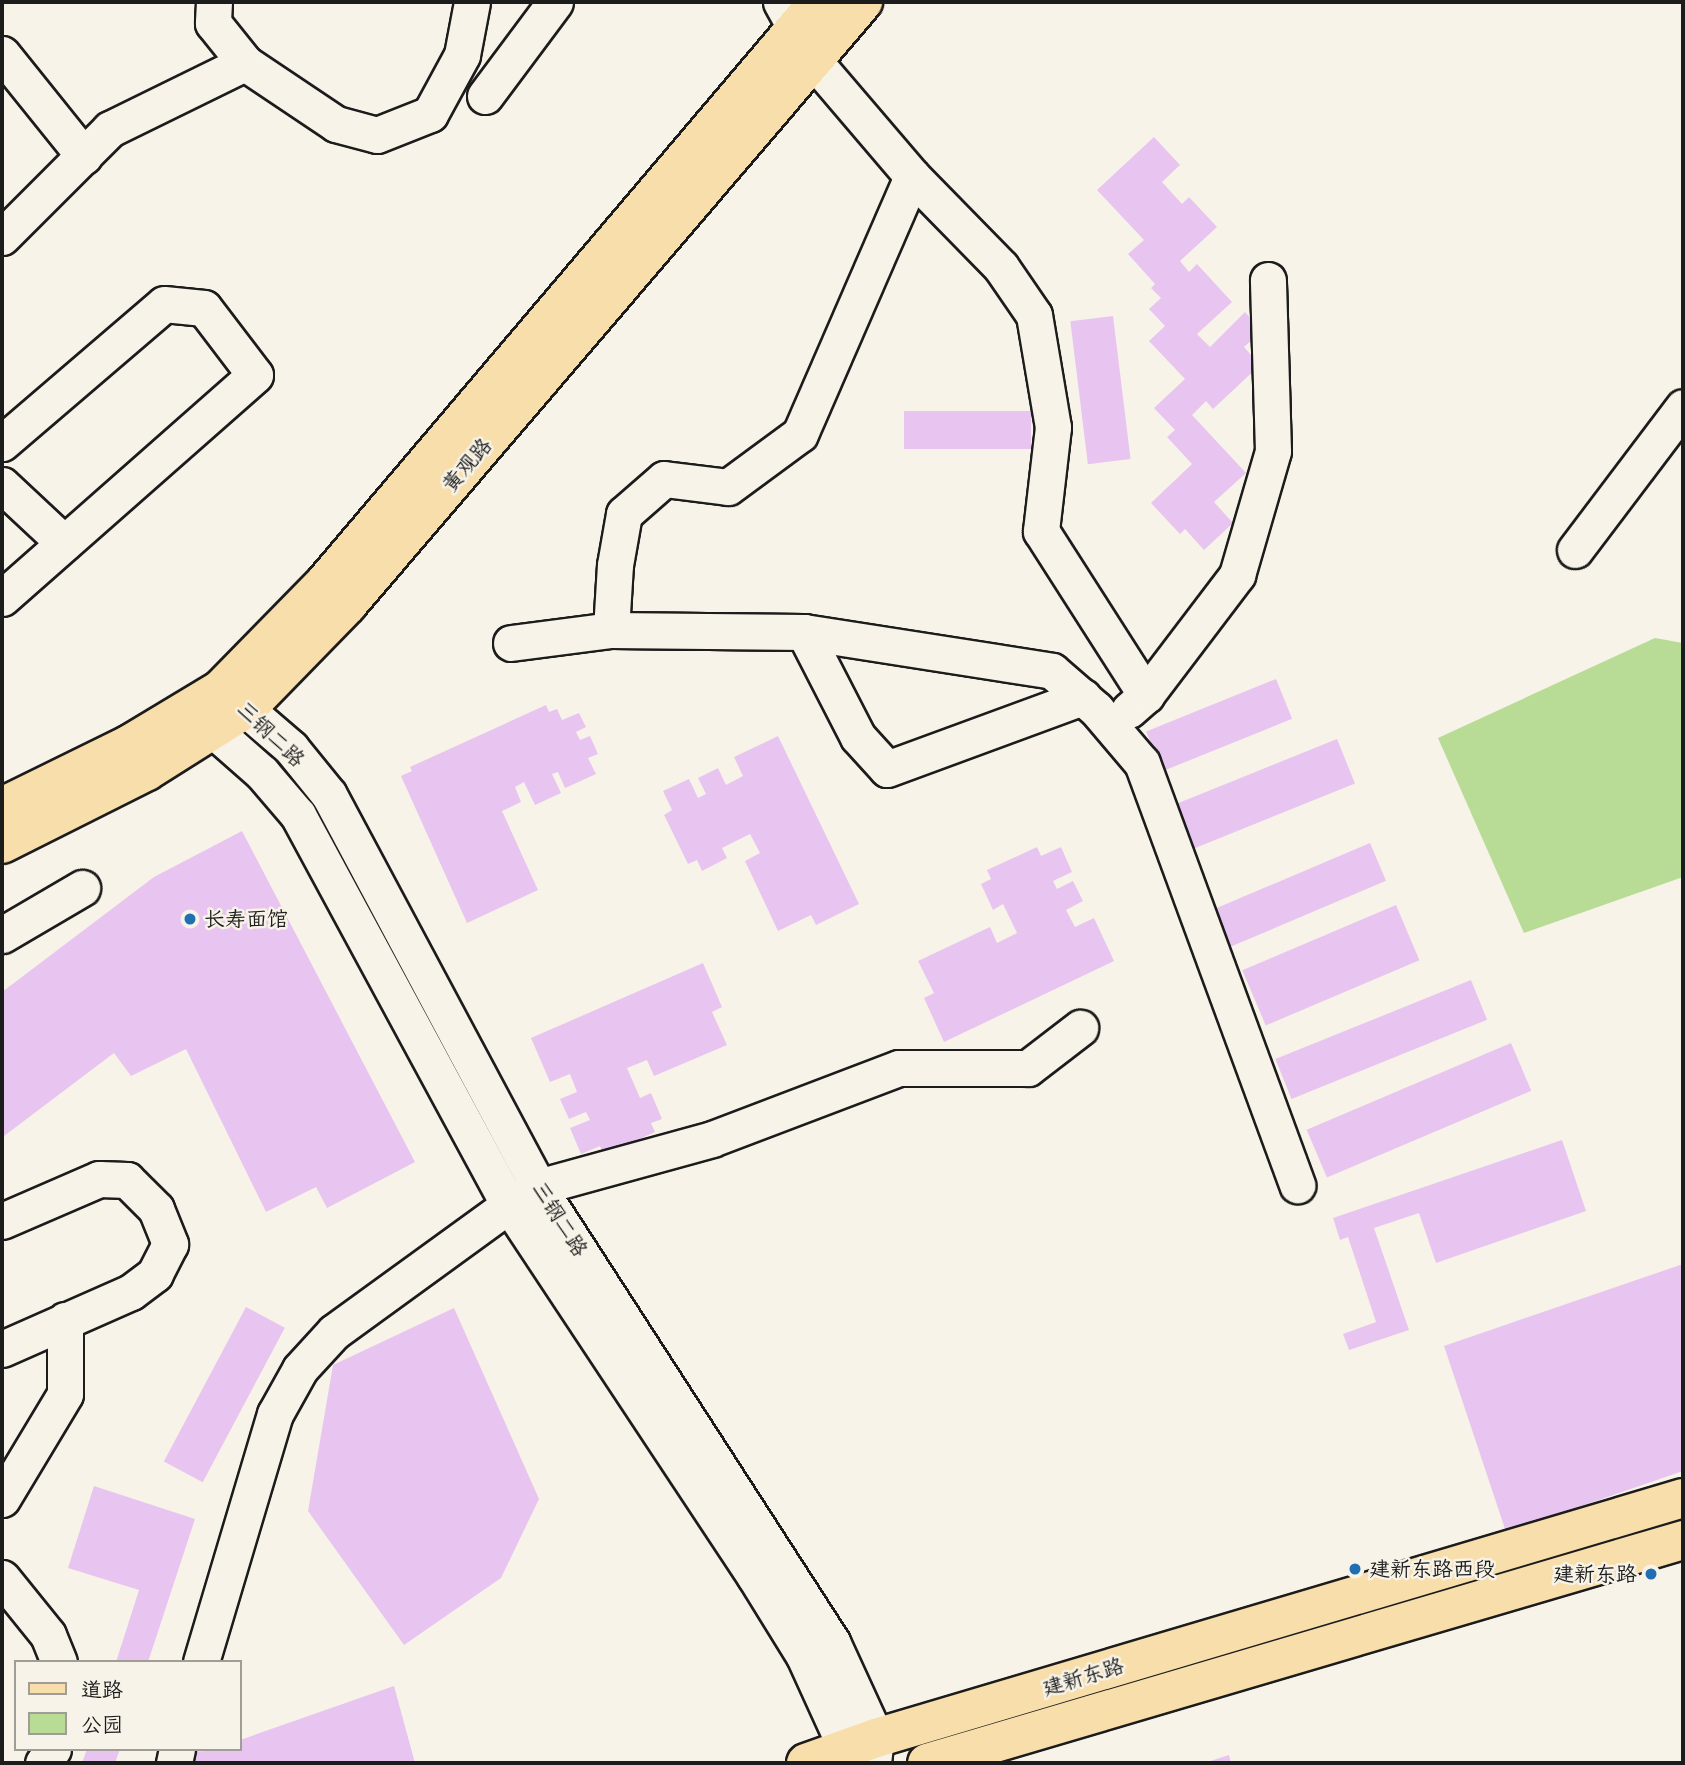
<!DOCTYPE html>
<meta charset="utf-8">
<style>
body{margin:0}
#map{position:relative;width:1685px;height:1765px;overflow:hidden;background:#f7f3e8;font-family:Itim,"LXGW WenKai TC",sans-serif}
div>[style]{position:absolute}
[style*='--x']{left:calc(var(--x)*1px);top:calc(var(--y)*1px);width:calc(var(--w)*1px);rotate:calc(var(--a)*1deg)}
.green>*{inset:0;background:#b8dc96}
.building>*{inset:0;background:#e8c5f0;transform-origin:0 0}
.roads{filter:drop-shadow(2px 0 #1c1c1c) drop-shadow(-2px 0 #1c1c1c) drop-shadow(0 2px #1c1c1c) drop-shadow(0 -2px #1c1c1c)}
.minor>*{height:35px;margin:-17.5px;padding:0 17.5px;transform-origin:17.5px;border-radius:17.5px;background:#f7f3e8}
.major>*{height:38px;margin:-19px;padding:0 19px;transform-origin:19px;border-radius:19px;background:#f8deab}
.dots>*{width:19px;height:19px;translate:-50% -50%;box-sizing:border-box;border:4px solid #f7f3e8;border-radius:50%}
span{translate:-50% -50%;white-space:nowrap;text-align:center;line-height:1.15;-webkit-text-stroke:5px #f7f3e8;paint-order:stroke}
.street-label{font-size:21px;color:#1c1c1c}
.poi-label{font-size:21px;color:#1c1c1c}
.left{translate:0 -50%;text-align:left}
.right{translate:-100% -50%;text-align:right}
.frame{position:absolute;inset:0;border:4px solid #1c1c1c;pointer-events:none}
.legend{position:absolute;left:14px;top:1660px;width:228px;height:91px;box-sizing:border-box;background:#f7f3e8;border:2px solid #9f9d96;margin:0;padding:9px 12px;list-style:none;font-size:21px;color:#1c1c1c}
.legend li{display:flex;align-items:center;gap:14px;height:35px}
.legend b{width:35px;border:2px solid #9f9d96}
</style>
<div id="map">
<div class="green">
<i style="clip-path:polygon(1655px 638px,1683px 643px,1683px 877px,1524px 933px,1438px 738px)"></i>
</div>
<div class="building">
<i style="clip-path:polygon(1154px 137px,1180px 165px,1162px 182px,1182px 204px,1189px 197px,1217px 227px,1180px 261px,1189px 272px,1197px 264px,1232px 302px,1197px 334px,1210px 347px,1245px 312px,1262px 331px,1244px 347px,1260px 365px,1213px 409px,1206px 401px,1192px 415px,1246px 473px,1214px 502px,1233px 523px,1204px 550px,1185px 529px,1180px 534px,1151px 503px,1192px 464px,1167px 437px,1175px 430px,1154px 408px,1185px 379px,1149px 341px,1165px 326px,1149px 309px,1161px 298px,1151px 288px,1155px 284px,1128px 254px,1144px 240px,1097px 190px)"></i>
<i style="left:1113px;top:316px;width:144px;height:43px;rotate:83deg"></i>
<i style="left:904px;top:411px;width:127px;height:38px"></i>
<i style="left:1276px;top:679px;width:43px;height:140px;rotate:68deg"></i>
<i style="clip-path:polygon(546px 705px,549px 712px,557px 709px,562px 720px,579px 713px,586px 727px,576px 732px,580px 740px,590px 736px,598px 754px,588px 758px,596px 774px,565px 788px,558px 772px,552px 774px,561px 793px,535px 805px,524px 782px,515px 787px,521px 802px,502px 811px,538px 890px,467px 923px,401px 776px,412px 771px,410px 767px)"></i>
<i style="clip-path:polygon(778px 736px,859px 904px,816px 925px,811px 915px,778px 931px,745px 861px,760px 853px,750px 834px,722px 848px,727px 858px,702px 871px,697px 860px,688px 864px,664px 815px,672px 810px,663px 791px,689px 779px,698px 798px,706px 794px,698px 778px,718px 768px,726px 785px,743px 776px,734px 757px)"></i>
<i style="left:1337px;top:739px;width:48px;height:181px;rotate:68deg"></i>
<i style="clip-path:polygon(242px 831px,415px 1162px,327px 1208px,316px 1187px,266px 1212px,186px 1049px,131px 1076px,114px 1053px,4px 1136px,2px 992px,154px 877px)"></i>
<i style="left:1370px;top:843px;width:41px;height:178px;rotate:67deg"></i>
<i style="clip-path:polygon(1037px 847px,1041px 856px,1061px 847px,1072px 872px,1053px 881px,1057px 889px,1073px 881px,1083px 901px,1066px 910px,1075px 927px,1094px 918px,1114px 961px,944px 1042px,924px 998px,934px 993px,918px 961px,990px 927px,997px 943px,1017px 933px,1003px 904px,993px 910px,981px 884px,991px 879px,987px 870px)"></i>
<i style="left:1396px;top:905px;width:60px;height:167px;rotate:67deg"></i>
<i style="clip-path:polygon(703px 963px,722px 1007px,712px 1012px,727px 1045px,654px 1076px,647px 1060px,627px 1068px,640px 1098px,651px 1093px,662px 1119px,651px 1123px,655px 1132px,604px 1155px,600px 1146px,581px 1154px,570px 1128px,590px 1120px,586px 1112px,569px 1119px,560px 1099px,577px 1092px,570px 1074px,550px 1082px,531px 1038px)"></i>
<i style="left:1471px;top:980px;width:43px;height:211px;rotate:68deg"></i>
<i style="left:1511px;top:1043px;width:52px;height:222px;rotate:67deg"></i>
<i style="clip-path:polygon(1562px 1140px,1586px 1211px,1436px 1263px,1419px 1213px,1374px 1228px,1409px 1330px,1349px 1350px,1343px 1334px,1376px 1322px,1348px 1237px,1340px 1240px,1333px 1218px)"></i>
<i style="clip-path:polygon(1683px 1264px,1683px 1471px,1506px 1532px,1444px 1346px)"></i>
<i style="left:246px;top:1307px;width:44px;height:175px;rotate:28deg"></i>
<i style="clip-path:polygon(454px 1308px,539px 1499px,501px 1578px,404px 1645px,308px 1511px,333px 1365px)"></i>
<i style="clip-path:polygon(94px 1486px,195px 1519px,148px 1662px,116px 1662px,139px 1590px,68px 1568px)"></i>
<i style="clip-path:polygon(394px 1686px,415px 1763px,190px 1763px,188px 1752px,240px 1749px,240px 1740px)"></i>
<i style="clip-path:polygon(87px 1749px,120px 1749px,115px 1763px,82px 1763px)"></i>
<i style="clip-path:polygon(1229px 1755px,1231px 1763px,1204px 1763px)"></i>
</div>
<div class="roads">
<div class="minor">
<i style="--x:214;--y:2;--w:21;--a:93"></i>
<i style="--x:213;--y:23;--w:51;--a:51.3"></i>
<i style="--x:245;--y:63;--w:110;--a:33.8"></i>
<i style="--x:336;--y:124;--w:42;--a:15"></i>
<i style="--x:377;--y:135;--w:57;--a:-21.6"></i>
<i style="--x:430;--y:114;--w:67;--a:-61.5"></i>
<i style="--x:462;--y:55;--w:54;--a:-79.3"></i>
<i style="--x:781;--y:2;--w:66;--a:61.1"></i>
<i style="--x:813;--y:60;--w:153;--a:49.5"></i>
<i style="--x:912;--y:176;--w:127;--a:45.6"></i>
<i style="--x:1001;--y:267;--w:58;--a:55.5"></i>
<i style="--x:1034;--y:315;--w:114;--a:80.4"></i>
<i style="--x:1053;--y:427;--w:105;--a:96.6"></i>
<i style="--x:1041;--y:531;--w:195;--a:57.4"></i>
<i style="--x:2;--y:54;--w:131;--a:51.2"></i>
<i style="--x:485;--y:96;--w:117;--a:-53.3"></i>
<i style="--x:2;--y:237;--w:153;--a:-45"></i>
<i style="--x:110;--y:129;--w:150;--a:-26.1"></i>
<i style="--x:2;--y:443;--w:213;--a:-40.6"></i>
<i style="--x:164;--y:304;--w:40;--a:5.7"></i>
<i style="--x:204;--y:308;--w:84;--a:52.7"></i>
<i style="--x:255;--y:375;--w:337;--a:138.6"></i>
<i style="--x:2;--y:485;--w:85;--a:43.1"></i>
<i style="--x:1575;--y:550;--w:179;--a:-52.9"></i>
<i style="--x:611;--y:630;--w:65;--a:-86.5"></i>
<i style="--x:615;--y:565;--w:52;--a:-80"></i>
<i style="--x:624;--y:514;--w:53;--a:-41.2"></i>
<i style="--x:664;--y:479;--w:64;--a:7.1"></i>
<i style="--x:728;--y:487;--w:89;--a:-36.4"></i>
<i style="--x:800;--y:434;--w:281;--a:-66.5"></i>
<i style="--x:804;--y:632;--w:118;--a:62.8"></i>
<i style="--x:858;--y:737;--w:43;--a:47.8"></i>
<i style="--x:887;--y:769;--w:209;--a:-20.2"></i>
<i style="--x:511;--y:643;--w:101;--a:-7.4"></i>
<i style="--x:611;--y:630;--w:193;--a:0.6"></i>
<i style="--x:804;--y:632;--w:251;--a:8.9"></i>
<i style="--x:1052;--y:671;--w:58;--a:40.8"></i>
<i style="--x:1096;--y:709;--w:71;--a:49.6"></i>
<i style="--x:1142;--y:763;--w:450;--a:69.8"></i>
<i style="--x:226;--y:692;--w:86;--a:40.7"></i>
<i style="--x:291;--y:748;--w:60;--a:51"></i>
<i style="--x:329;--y:795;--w:444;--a:61.9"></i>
<i style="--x:538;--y:1187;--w:542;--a:57.13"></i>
<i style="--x:832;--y:1642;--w:106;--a:65.4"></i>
<i style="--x:876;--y:1738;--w:25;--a:97"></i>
<i style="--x:1129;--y:710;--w:23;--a:-41"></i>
<i style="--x:1146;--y:695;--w:151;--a:-52.8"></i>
<i style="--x:1237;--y:575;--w:129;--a:-73.8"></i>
<i style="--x:1273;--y:451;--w:171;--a:-91.7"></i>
<i style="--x:194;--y:713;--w:91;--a:41.4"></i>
<i style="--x:262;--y:773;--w:55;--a:49.4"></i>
<i style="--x:298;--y:815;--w:443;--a:61.6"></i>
<i style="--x:509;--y:1205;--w:444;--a:56.5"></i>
<i style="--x:754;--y:1575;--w:95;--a:58.3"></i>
<i style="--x:804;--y:1656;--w:101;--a:65.5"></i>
<i style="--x:846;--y:1748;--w:19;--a:51"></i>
<i style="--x:2;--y:935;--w:93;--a:-30.4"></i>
<i style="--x:2;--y:1221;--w:106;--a:-23.4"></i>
<i style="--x:99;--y:1179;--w:28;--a:2"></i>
<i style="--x:127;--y:1180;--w:41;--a:45"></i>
<i style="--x:156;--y:1209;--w:38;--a:68"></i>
<i style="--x:170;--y:1244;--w:34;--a:117"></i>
<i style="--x:155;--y:1274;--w:30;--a:143"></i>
<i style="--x:131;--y:1292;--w:141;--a:156.2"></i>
<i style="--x:2;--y:1499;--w:122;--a:-59"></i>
<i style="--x:65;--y:1394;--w:74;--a:-90"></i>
<i style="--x:2;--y:1578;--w:73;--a:51.1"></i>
<i style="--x:48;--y:1635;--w:29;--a:68"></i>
<i style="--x:201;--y:1662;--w:259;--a:-73.4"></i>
<i style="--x:275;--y:1414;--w:51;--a:-60.9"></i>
<i style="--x:300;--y:1369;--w:50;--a:-47.4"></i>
<i style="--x:334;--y:1332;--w:216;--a:-36"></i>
<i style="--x:509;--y:1205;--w:34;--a:-32"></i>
<i style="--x:538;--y:1187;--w:180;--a:-15.4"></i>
<i style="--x:712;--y:1139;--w:200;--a:-20.8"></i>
<i style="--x:899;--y:1068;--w:129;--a:0"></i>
<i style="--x:1028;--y:1068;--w:66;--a:-37.6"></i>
<i style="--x:43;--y:1763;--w:17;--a:-54"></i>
<i style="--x:174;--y:1763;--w:14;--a:-78"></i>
</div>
<div class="major">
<i style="--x:2;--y:807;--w:143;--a:-26.2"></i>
<i style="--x:130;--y:744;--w:106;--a:-31.1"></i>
<i style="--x:221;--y:689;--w:146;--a:-45.6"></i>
<i style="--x:323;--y:585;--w:765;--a:-49.67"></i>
<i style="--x:2;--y:844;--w:162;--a:-26.7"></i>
<i style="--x:147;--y:771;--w:118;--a:-32.2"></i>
<i style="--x:247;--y:708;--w:144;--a:-45.8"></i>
<i style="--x:347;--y:605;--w:794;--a:-49.45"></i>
<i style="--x:806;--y:1763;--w:74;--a:-19.7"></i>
<i style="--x:876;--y:1738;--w:842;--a:-16.56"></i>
<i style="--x:927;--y:1763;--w:788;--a:-16.43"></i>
</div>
</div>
<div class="dots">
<i style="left:190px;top:919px;background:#1f6fb2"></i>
<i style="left:1355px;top:1569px;background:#1f6fb2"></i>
<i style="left:1651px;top:1574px;background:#1f6fb2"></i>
</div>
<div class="street-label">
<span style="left:467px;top:465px;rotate:-49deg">黄观路</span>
<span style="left:271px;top:734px;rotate:44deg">三钢二路</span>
<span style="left:560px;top:1219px;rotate:58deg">三钢二路</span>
<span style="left:1083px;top:1677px;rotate:-17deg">建新东路</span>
</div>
<div class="poi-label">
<span class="left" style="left:204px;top:919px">长寿面馆</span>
<span class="left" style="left:1369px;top:1569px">建新东路西段</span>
<span class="right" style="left:1637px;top:1574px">建新东路</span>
</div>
<div class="frame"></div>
<ul class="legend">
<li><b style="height:9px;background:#f8deab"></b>道路</li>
<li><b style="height:19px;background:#b8dc96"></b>公园</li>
</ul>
</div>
